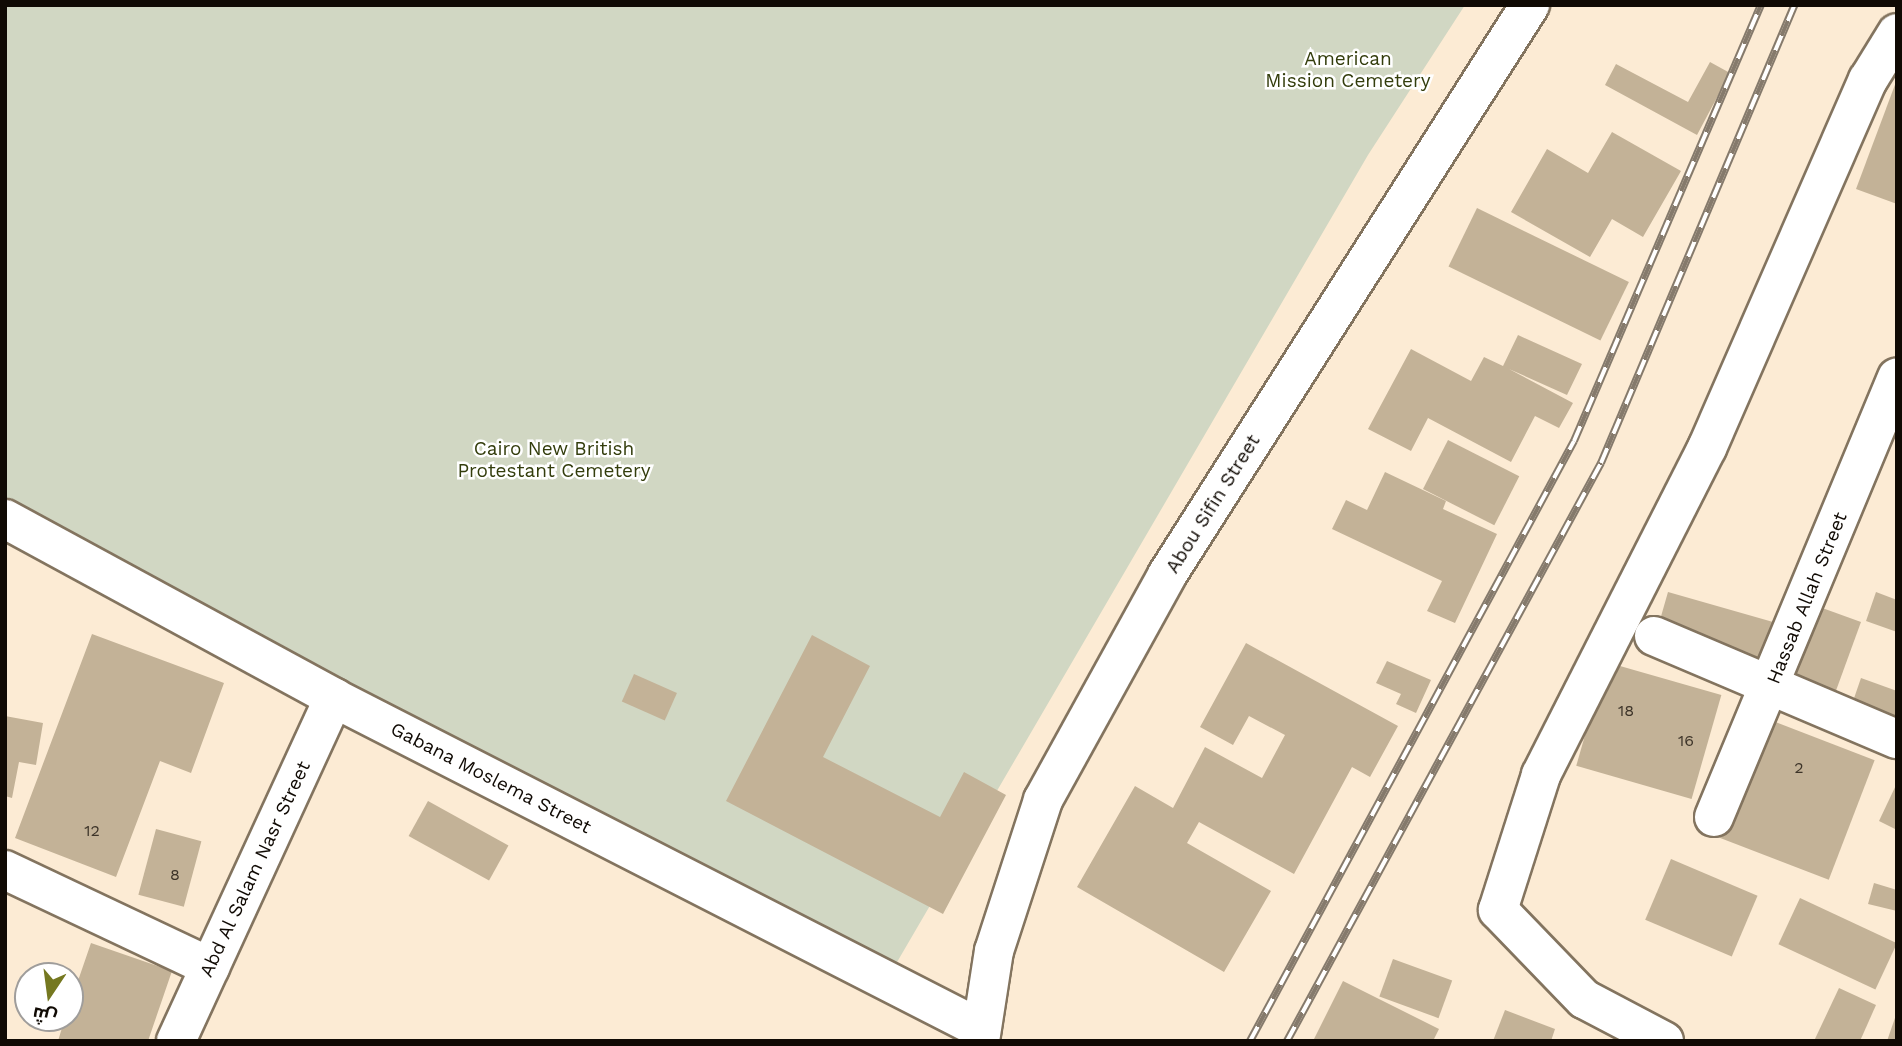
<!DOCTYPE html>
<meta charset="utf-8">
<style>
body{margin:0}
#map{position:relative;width:1902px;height:1046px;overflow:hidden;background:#fcebd4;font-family:"Work Sans",Cairo,sans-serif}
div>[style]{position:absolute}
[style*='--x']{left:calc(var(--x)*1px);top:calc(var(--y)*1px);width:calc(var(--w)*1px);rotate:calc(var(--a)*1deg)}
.green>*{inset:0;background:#d1d7c3}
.building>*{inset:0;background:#c3b297;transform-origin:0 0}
.roads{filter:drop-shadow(2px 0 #83745f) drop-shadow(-2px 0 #83745f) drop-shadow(0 2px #83745f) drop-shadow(0 -2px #83745f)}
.minor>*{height:38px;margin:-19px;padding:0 19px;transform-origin:19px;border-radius:19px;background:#fff}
.rail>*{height:8px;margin-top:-4px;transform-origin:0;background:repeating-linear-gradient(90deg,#fff 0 16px,#857a6c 0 32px);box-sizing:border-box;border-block:2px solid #857a6c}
span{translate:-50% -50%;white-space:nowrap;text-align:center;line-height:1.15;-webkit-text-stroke:5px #fff;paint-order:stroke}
.number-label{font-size:16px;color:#3d3429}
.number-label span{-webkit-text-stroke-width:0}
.park-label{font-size:19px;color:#333d0c}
.street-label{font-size:19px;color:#100a04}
.frame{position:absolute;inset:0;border:7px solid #100a04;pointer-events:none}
.north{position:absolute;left:14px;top:962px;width:70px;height:70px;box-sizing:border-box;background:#fff;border:2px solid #9f9d9b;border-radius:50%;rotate:193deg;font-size:19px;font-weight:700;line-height:28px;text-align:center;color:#100a04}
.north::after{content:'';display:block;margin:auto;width:24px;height:32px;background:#757820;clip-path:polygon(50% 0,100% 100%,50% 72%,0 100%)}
</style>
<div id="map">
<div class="green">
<i style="clip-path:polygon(5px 5px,1465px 5px,1368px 155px,886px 981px,5px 519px)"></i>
</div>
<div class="building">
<i style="clip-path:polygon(1710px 62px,1730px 73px,1697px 135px,1605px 85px,1616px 64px,1688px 102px)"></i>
<i style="clip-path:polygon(1896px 82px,1897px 82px,1897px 204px,1856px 189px)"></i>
<i style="clip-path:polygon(1612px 132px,1681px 171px,1643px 237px,1612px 219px,1590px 257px,1511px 212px,1547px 149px,1588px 173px)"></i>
<i style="left:1477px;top:208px;width:169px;height:65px;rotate:26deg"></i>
<i style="clip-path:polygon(1518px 335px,1582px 364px,1567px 395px,1509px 369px,1573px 403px,1559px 428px,1535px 416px,1511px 462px,1428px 418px,1411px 451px,1368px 429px,1411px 349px,1471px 381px,1484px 357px,1503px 366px)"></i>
<i style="left:1448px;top:440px;width:80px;height:55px;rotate:27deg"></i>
<i style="clip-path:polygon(1385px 472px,1446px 501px,1443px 509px,1497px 534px,1455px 623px,1427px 611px,1442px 581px,1332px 529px,1346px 500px,1367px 510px)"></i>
<i style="left:1668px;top:592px;width:119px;height:39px;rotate:16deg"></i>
<i style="clip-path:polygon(1876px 592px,1897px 600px,1897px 632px,1866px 621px)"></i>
<i style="left:1814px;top:605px;width:50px;height:79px;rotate:20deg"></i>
<i style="clip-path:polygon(92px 634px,224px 683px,191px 773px,160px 761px,116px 877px,15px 838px)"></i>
<i style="clip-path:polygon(812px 635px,870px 666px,823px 757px,940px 817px,964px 772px,1006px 795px,943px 914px,726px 801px)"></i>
<i style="clip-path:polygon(1246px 643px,1398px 726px,1370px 777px,1352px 767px,1294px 874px,1199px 822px,1187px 843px,1271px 891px,1224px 972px,1077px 887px,1135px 786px,1173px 808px,1205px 747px,1262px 778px,1285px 735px,1249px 716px,1233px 745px,1200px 727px)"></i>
<i style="clip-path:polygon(1387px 661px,1431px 680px,1416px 713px,1396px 704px,1401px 694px,1376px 683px)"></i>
<i style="left:1606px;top:662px;width:120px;height:108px;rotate:16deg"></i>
<i style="left:634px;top:674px;width:47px;height:30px;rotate:24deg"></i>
<i style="clip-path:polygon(1861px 678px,1897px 691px,1897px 724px,1851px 707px)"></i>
<i style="left:1757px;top:715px;width:126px;height:128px;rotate:21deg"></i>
<i style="clip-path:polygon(5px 716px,43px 723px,36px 765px,19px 762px,12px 798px,5px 796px)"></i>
<i style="clip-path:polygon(1897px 783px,1897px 830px,1879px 821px)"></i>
<i style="left:428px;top:801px;width:92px;height:40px;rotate:29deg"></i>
<i style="left:156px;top:829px;width:47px;height:68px;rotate:15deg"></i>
<i style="left:1671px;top:859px;width:94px;height:66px;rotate:23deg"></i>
<i style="clip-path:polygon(1874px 883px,1897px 890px,1897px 911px,1868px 904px)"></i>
<i style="left:1800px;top:898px;width:107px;height:51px;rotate:25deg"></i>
<i style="clip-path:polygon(91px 943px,172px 971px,148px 1041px,58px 1041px,65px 1018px,70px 1018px,70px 1004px)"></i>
<i style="left:1393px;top:959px;width:63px;height:40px;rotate:20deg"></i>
<i style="clip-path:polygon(1343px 981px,1439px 1029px,1433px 1041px,1313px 1041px)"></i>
<i style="clip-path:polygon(1839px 988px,1876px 1005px,1860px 1041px,1814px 1041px)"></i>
<i style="clip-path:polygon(1505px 1010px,1555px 1029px,1551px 1041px,1493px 1041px)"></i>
<i style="clip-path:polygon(1896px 1015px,1897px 1041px,1887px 1041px)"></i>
</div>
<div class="roads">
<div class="minor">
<i style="--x:5;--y:519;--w:375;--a:28.5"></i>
<i style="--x:334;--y:698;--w:727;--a:27.09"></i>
<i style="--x:1654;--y:636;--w:264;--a:23"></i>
<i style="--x:1714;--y:817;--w:476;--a:-67.4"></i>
<i style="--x:5;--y:870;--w:227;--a:25.3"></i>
<i style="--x:176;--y:1041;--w:378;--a:-65.3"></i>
<i style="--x:980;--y:1041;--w:91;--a:-81.2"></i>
<i style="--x:994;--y:951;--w:159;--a:-72"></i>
<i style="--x:1043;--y:800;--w:257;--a:-61.1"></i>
<i style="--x:1167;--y:575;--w:676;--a:-57.51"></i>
<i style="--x:1664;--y:1041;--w:90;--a:-152.3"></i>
<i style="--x:1584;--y:999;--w:124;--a:-134"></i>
<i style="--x:1498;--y:910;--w:142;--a:-72.3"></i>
<i style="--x:1541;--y:775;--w:367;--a:-63.1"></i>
<i style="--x:1707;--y:448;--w:402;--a:-66.4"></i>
<i style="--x:1868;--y:80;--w:55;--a:-58.3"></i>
</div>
</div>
<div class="rail">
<i style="--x:1250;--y:1041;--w:682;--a:-61.63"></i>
<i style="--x:1574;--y:441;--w:474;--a:-66.8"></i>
<i style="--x:1287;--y:1041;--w:658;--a:-61.49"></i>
<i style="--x:1601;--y:463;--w:497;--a:-67.1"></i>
</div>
<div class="number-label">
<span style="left:1626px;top:711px">18</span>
<span style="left:1686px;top:741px">16</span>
<span style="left:1799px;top:768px">2</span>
<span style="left:92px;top:831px">12</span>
<span style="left:175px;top:875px">8</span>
</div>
<div class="park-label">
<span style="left:1348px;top:70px">American<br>Mission Cemetery</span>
<span style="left:554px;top:460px">Cairo New British<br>Protestant Cemetery</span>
</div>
<div class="street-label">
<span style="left:1213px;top:504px;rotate:-58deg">Abou Sifin Street</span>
<span style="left:1807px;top:598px;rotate:-68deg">Hassab Allah Street</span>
<span style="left:491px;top:778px;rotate:27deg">Gabana Moslema Street</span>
<span style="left:255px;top:869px;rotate:-65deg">Abd Al Salam Nasr Street</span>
</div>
<div class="frame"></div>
<div class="north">ش</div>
</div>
